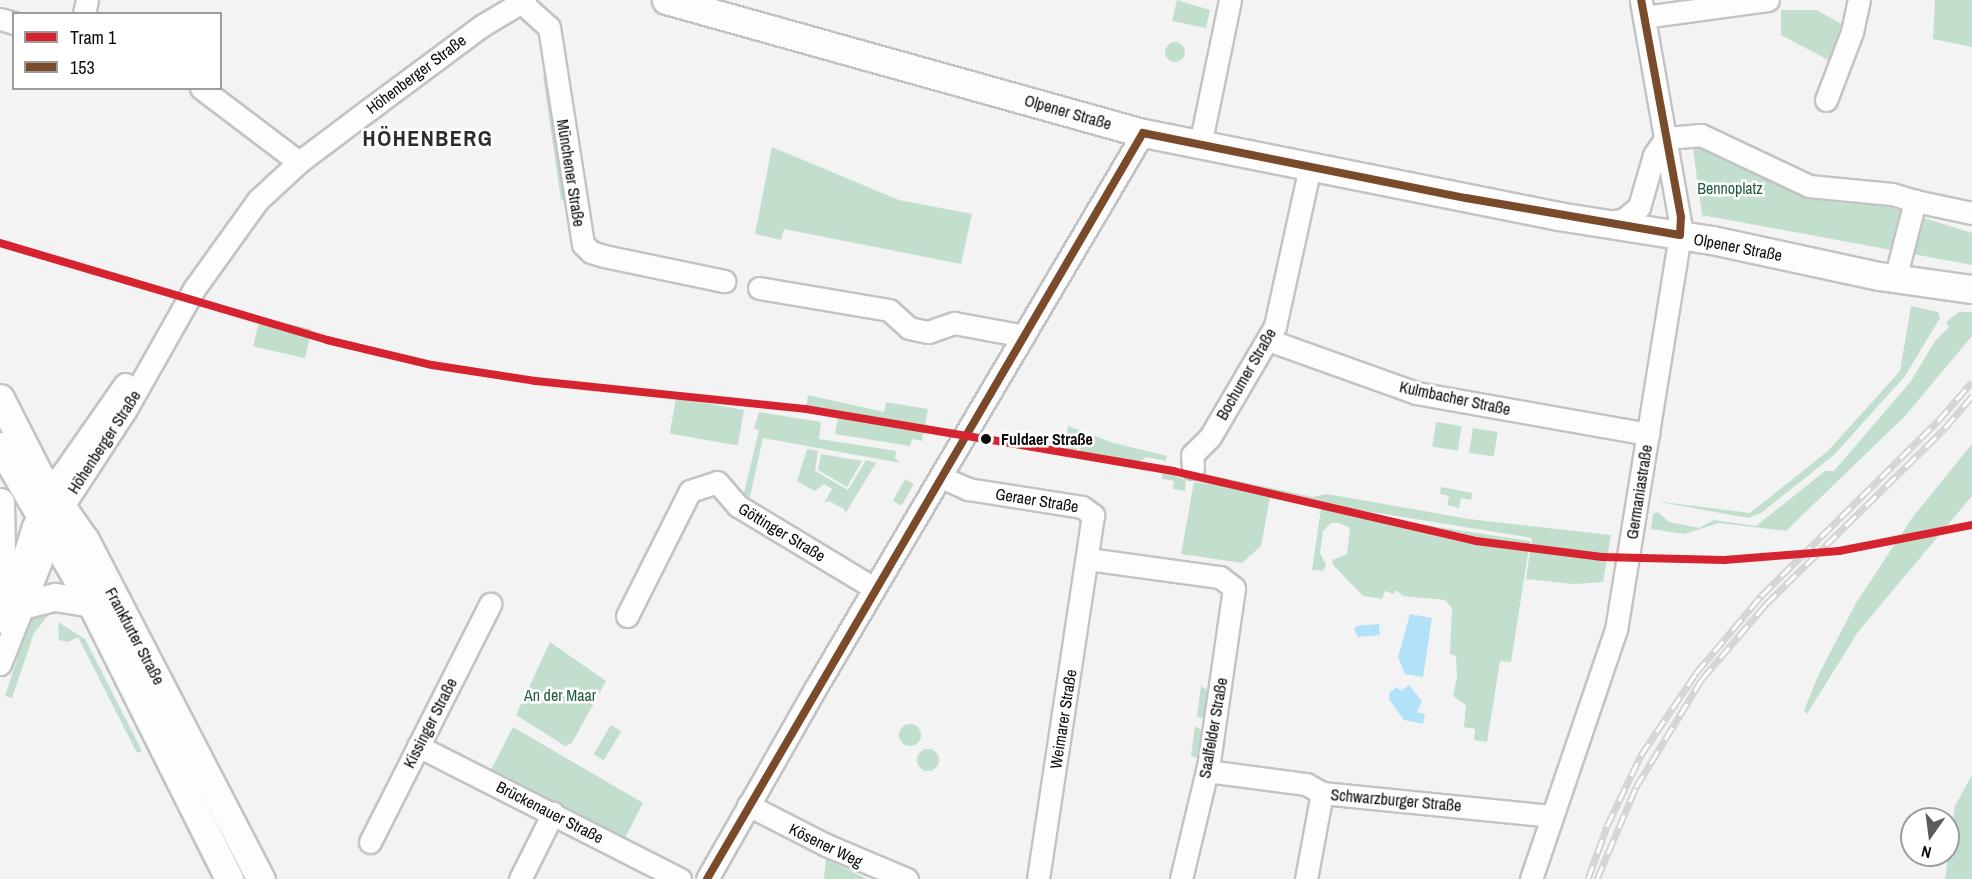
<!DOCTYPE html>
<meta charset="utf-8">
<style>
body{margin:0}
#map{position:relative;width:1972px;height:879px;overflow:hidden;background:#f3f3f3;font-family:"Archivo Narrow",sans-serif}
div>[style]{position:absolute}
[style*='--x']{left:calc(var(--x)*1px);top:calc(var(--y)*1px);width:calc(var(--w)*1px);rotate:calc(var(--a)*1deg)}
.green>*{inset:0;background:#c2dfce;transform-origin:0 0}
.round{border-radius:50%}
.water>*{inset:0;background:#b1e2f7}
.roads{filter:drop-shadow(2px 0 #c3c3c3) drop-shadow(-2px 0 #c3c3c3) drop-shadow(0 2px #c3c3c3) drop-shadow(0 -2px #c3c3c3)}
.minor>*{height:21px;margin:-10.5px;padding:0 10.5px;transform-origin:10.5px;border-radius:10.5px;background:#fdfdfd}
.major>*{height:27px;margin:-13.5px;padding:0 13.5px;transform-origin:13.5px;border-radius:13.5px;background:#fdfdfd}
.rail>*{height:7px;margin-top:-3.5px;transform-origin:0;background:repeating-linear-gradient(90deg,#fff 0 14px,#d4d4d5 0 28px);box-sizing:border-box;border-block:2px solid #d4d4d5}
.bus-1>*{height:8px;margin:-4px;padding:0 4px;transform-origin:4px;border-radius:4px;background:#7a4b2a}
.tram-1>*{height:8px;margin:-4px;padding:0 4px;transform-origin:4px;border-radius:4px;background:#d52330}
.dots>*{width:16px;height:16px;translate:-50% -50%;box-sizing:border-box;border:3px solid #fff;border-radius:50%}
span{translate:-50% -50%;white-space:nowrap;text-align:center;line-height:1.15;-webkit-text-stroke:5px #fff;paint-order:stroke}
.street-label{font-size:16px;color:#0b0b0c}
.park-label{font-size:16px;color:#205b3d}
.stop-label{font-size:16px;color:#0b0b0c;font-weight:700}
.left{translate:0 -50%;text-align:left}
.district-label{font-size:22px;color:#2c2c2d;font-weight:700;letter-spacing:1.5px}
.legend{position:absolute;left:12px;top:12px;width:210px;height:78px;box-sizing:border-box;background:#fff;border:2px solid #9d9d9e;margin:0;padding:8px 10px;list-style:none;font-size:18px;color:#0b0b0c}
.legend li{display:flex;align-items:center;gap:12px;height:30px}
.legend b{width:30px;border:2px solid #9d9d9e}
.north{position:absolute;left:1900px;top:807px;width:60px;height:60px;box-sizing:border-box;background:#fff;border:2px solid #9d9d9e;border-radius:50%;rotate:194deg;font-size:16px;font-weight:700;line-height:24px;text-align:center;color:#0b0b0c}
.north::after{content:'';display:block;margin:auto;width:21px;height:27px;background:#5c5c5d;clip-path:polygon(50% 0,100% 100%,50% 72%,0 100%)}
</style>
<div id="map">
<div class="green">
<i style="clip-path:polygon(1177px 0,1210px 10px,1206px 28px,1172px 21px)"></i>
<i style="clip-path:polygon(1935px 0,1972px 0,1972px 47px,1933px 39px)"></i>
<i style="clip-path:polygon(1781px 10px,1817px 10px,1843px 25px,1828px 60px,1781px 35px)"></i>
<i class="round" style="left:1165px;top:42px;width:20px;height:20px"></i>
<i style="clip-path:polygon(548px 75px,557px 137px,565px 199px,561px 200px,543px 76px)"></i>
<i style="clip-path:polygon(1692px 141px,1842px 203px,1856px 197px,1972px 233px,1972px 265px,1702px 215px)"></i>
<i style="clip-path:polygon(772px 147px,899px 200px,972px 214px,961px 264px,784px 229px,781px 240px,755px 234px)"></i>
<i style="clip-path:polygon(1911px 306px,1938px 312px,1940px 318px,1905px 376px,1835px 454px,1761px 513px,1748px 518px,1655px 501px,1750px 513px,1828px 451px,1900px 371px)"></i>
<i style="clip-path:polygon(1959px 312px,1972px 312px,1972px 336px,1905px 416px,1786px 531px,1719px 523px,1684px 534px,1651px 529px,1653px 514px,1658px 512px,1669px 522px,1699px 528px,1714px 520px,1756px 526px,1825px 471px,1834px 471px,1911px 381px,1935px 341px,1949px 327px,1946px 322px)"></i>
<i style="left:260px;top:317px;width:53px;height:30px;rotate:13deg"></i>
<i style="clip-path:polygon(808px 395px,884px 412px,886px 402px,928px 409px,922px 441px,912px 439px,910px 446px,835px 434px,838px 416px,806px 410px)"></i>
<i style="left:676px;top:398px;width:69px;height:36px;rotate:10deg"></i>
<i style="clip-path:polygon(759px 412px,821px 422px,819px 439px,896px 451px,895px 458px,901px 463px,763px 438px,749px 501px,744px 493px,759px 430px,754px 428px)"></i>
<i style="left:1436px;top:422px;width:26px;height:25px;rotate:9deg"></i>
<i style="clip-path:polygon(1068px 426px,1114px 443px,1167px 456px,1166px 461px,1146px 457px,1134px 466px,1124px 467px,1103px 456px,1080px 453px,1078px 445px,1075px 458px,1064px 456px)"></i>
<i style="left:1473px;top:428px;width:25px;height:25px;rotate:9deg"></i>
<i style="clip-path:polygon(1972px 444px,1972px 496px,1858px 632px,1807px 714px,1804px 710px,1819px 674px,1856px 603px,1912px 518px)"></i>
<i style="clip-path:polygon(807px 449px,818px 451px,815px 471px,848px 490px,866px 460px,876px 463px,845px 514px,844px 509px,829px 501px,824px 503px,832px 489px,824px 484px,815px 491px,797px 481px)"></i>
<i style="clip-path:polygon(821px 454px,862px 461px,847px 487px,818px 470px)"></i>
<i style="clip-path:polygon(1163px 469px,1176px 470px,1176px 477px,1186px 479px,1185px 491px,1173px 489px,1174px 481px,1162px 479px)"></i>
<i style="clip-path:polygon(1196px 472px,1313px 497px,1327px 494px,1469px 519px,1611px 535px,1603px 582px,1574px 584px,1526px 579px,1532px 538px,1335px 506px,1312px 507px,1270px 498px,1261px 546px,1242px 563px,1181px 554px,1194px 482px,1214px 485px,1194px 481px)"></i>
<i style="left:905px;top:479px;width:10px;height:25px;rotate:29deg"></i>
<i style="clip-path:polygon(1441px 487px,1472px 493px,1471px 500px,1461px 498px,1459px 508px,1447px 505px,1449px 496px,1440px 494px)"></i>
<i style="clip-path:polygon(1321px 509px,1530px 541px,1511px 662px,1500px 661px,1487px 742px,1474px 740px,1475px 729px,1464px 727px,1466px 705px,1453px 696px,1457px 677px,1456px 656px,1450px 654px,1452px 608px,1445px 600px,1403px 596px,1396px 590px,1394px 594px,1385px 591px,1382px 599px,1363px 596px,1333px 565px,1332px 560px,1347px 554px,1350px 528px,1339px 523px,1331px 523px,1323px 531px,1320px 553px,1326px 565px,1323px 571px,1312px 570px)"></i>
<i style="clip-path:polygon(51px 612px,34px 633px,12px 698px,5px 696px,29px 623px,35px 614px)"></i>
<i style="clip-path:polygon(58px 622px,85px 639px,142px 751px,137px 753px,78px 637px,68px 642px,59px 640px)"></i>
<i style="clip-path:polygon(550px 642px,606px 681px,572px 743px,565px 746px,516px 715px)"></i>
<i style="clip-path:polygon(1201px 686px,1210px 692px,1205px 719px,1197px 717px)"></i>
<i class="round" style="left:899px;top:724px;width:22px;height:22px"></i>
<i style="left:611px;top:725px;width:12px;height:34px;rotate:31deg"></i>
<i style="clip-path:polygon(1195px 726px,1204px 732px,1198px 758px,1191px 756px)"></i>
<i style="clip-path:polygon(513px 727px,643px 803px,625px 838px,491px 770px)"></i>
<i class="round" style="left:917px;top:749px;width:22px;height:22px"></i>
<i style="clip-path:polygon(1972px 775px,1972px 879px,1945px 879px,1955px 806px)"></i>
<i style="clip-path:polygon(826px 859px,867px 879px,824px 879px)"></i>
</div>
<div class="water">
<i style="clip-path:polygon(1410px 614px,1432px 618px,1423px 677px,1405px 674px,1398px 657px)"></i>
<i style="clip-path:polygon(1379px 624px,1380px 635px,1358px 637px,1354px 630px,1356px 626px)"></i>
<i style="clip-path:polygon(1409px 685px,1422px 701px,1417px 712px,1425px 714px,1423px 724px,1404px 720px,1389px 699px,1390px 692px,1397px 687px,1401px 691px)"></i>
</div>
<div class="roads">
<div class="minor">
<i style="--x:522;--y:3;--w:36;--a:42"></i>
<i style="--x:549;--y:27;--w:220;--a:81.1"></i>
<i style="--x:583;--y:244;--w:11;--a:45"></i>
<i style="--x:591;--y:252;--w:14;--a:17"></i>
<i style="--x:604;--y:256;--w:123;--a:11.8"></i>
<i style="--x:84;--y:14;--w:14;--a:-78"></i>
<i style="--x:1644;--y:17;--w:125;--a:-7.8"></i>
<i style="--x:0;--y:19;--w:15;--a:16"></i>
<i style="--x:201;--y:88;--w:123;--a:37.1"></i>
<i style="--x:1826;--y:100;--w:73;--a:-69.1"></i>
<i style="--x:1852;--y:32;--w:33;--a:-78"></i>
<i style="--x:1666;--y:138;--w:35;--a:-5"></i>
<i style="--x:1701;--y:135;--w:119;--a:25.3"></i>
<i style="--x:1809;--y:186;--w:83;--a:5.5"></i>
<i style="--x:1892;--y:194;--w:24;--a:17"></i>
<i style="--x:1200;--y:145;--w:148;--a:-78.3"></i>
<i style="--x:1606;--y:222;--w:17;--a:-7"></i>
<i style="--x:1623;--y:220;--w:21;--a:-39"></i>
<i style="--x:1639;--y:207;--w:54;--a:-73.9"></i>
<i style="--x:1654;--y:155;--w:21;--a:-55"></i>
<i style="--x:1895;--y:279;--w:81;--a:-75.6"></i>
<i style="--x:1915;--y:201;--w:58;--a:11.9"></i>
<i style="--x:759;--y:288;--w:132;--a:9.6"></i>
<i style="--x:889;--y:310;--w:27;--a:42"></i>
<i style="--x:909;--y:328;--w:19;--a:12"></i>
<i style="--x:928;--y:332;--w:28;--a:-19"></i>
<i style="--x:954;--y:323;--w:71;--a:10.5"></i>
<i style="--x:1268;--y:340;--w:157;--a:19.7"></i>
<i style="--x:1416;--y:393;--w:236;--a:10"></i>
<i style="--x:1193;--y:468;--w:13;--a:-94"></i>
<i style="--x:1192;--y:455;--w:25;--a:-45"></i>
<i style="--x:1210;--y:437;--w:129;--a:-59.6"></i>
<i style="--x:1275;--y:326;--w:163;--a:-77.6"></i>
<i style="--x:941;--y:477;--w:30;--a:24"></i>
<i style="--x:968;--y:489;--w:115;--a:9"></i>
<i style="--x:1082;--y:507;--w:14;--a:36"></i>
<i style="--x:1093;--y:515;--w:368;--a:98.6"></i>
<i style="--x:1088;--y:559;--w:133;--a:7.8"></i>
<i style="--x:1220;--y:577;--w:18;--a:38"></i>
<i style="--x:1234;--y:588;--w:176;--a:98.2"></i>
<i style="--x:1209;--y:762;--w:120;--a:103.5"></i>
<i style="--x:9;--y:603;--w:81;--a:-72.7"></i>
<i style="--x:33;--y:526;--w:60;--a:-60.9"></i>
<i style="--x:62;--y:474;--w:110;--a:-55"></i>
<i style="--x:627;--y:616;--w:140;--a:-63.3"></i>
<i style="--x:690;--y:491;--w:28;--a:-18"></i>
<i style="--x:717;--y:482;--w:32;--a:49"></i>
<i style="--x:738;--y:506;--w:159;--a:31.1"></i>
<i style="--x:0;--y:664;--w:170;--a:-68.3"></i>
<i style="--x:63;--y:506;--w:113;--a:-56.9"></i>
<i style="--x:125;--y:411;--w:140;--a:-60.5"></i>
<i style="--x:194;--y:289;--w:110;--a:-54.3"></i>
<i style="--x:258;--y:200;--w:56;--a:-42.8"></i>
<i style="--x:299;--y:162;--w:85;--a:-36.9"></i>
<i style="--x:367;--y:111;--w:144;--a:-36.6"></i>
<i style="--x:483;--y:25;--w:49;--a:-30.8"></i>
<i style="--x:418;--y:746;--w:294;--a:26.9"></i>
<i style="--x:1207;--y:771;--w:100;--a:7.5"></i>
<i style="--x:1306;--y:784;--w:18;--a:29"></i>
<i style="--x:1322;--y:793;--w:230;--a:5.7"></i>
<i style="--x:748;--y:805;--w:88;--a:27.1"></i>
<i style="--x:826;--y:845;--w:88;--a:22.8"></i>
<i style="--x:370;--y:842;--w:267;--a:-63.2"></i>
<i style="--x:520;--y:879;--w:74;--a:-63.4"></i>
<i style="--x:707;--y:879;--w:219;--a:-60.4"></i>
<i style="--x:815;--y:689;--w:646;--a:-59.46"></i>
<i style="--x:1306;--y:879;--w:87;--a:-79.5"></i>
<i style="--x:1531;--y:879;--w:263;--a:-71.2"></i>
<i style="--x:1616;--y:630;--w:407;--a:-80.8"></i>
<i style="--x:1681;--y:228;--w:231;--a:-100"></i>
</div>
<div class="major">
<i style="--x:666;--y:0;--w:495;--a:15.6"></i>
<i style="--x:1143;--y:133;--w:423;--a:11.3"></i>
<i style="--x:1558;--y:216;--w:156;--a:8.9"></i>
<i style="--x:1712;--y:240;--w:171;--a:12.2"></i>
<i style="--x:1879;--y:276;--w:94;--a:8"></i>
<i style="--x:0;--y:398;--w:84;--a:63.1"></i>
<i style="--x:38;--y:473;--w:82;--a:55"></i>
<i style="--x:85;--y:540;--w:382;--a:62.6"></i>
<i style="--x:0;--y:446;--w:181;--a:59.9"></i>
<i style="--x:91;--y:603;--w:309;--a:63.4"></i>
<i style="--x:0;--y:502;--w:94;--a:88.8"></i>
<i style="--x:2;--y:596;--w:25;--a:79"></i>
<i style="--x:26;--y:604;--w:30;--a:-14"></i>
<i style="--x:55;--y:597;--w:36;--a:9"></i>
</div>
</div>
<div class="rail">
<i style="--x:1588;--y:879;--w:56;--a:-70.3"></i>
<i style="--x:1607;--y:826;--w:79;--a:-64.4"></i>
<i style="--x:1641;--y:755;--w:99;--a:-56.1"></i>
<i style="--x:1696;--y:673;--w:101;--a:-49.8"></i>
<i style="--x:1761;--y:596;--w:249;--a:-44.7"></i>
<i style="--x:1938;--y:421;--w:52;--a:-48.9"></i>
<i style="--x:1597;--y:879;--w:100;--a:-67"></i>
<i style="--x:1636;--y:787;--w:127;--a:-58.6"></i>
<i style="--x:1702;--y:679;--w:99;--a:-49.5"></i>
<i style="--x:1766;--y:604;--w:251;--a:-44.5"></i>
<i style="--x:1945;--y:428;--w:42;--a:-49.8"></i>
</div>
<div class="bus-1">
<i style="--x:1143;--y:133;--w:329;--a:11.4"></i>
<i style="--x:1466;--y:198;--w:217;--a:9.8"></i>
<i style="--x:1680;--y:235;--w:18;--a:-87"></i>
<i style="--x:1681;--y:217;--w:221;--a:-100.4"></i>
<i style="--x:707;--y:879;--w:864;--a:-59.7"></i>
</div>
<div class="tram-1">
<i style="--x:0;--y:243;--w:341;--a:16.5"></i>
<i style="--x:327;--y:340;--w:108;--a:13.4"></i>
<i style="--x:432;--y:365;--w:104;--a:8.8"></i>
<i style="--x:535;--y:381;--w:272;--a:5.9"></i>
<i style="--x:806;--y:409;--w:182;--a:9.5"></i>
<i style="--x:986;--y:439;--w:190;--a:9.7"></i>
<i style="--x:1173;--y:471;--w:311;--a:13"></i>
<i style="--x:1476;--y:541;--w:127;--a:7.2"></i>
<i style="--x:1602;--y:557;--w:122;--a:1.4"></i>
<i style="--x:1724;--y:560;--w:115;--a:-4.5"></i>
<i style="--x:1839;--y:551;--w:136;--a:-11.1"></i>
</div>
<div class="dots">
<i style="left:986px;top:439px;background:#0b0b0c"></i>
</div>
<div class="street-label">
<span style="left:416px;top:74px;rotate:-37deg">Höhenberger Straße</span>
<span style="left:1068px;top:112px;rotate:16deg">Olpener Straße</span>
<span style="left:571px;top:173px;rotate:81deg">Münchener Straße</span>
<span style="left:1738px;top:247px;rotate:11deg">Olpener Straße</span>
<span style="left:1246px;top:374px;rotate:-60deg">Bochumer Straße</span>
<span style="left:1455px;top:398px;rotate:12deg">Kulmbacher Straße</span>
<span style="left:104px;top:442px;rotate:-57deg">Höhenberger Straße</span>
<span style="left:1639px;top:492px;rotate:-81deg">Germaniastraße</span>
<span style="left:1037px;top:500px;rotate:9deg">Geraer Straße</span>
<span style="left:782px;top:532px;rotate:31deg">Göttinger Straße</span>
<span style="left:135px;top:636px;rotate:62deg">Frankfurter Straße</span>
<span style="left:1063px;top:719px;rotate:-81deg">Weimarer Straße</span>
<span style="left:430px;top:723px;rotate:-63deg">Kissinger Straße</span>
<span style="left:1213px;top:728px;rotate:-80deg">Saalfelder Straße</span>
<span style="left:1396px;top:800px;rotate:5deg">Schwarzburger Straße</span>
<span style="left:550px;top:812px;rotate:27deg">Brückenauer Straße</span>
<span style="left:826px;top:845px;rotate:26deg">Kösener Weg</span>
</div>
<div class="park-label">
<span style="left:1730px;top:188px">Bennoplatz</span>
<span style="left:560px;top:695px">An der Maar</span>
</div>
<div class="stop-label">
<span class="left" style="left:1001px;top:439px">Fuldaer Straße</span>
</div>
<div class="district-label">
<span style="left:428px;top:139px">HÖHENBERG</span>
</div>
<ul class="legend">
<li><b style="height:8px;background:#d52330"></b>Tram 1</li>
<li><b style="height:8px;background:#7a4b2a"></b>153</li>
</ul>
<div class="north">N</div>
</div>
